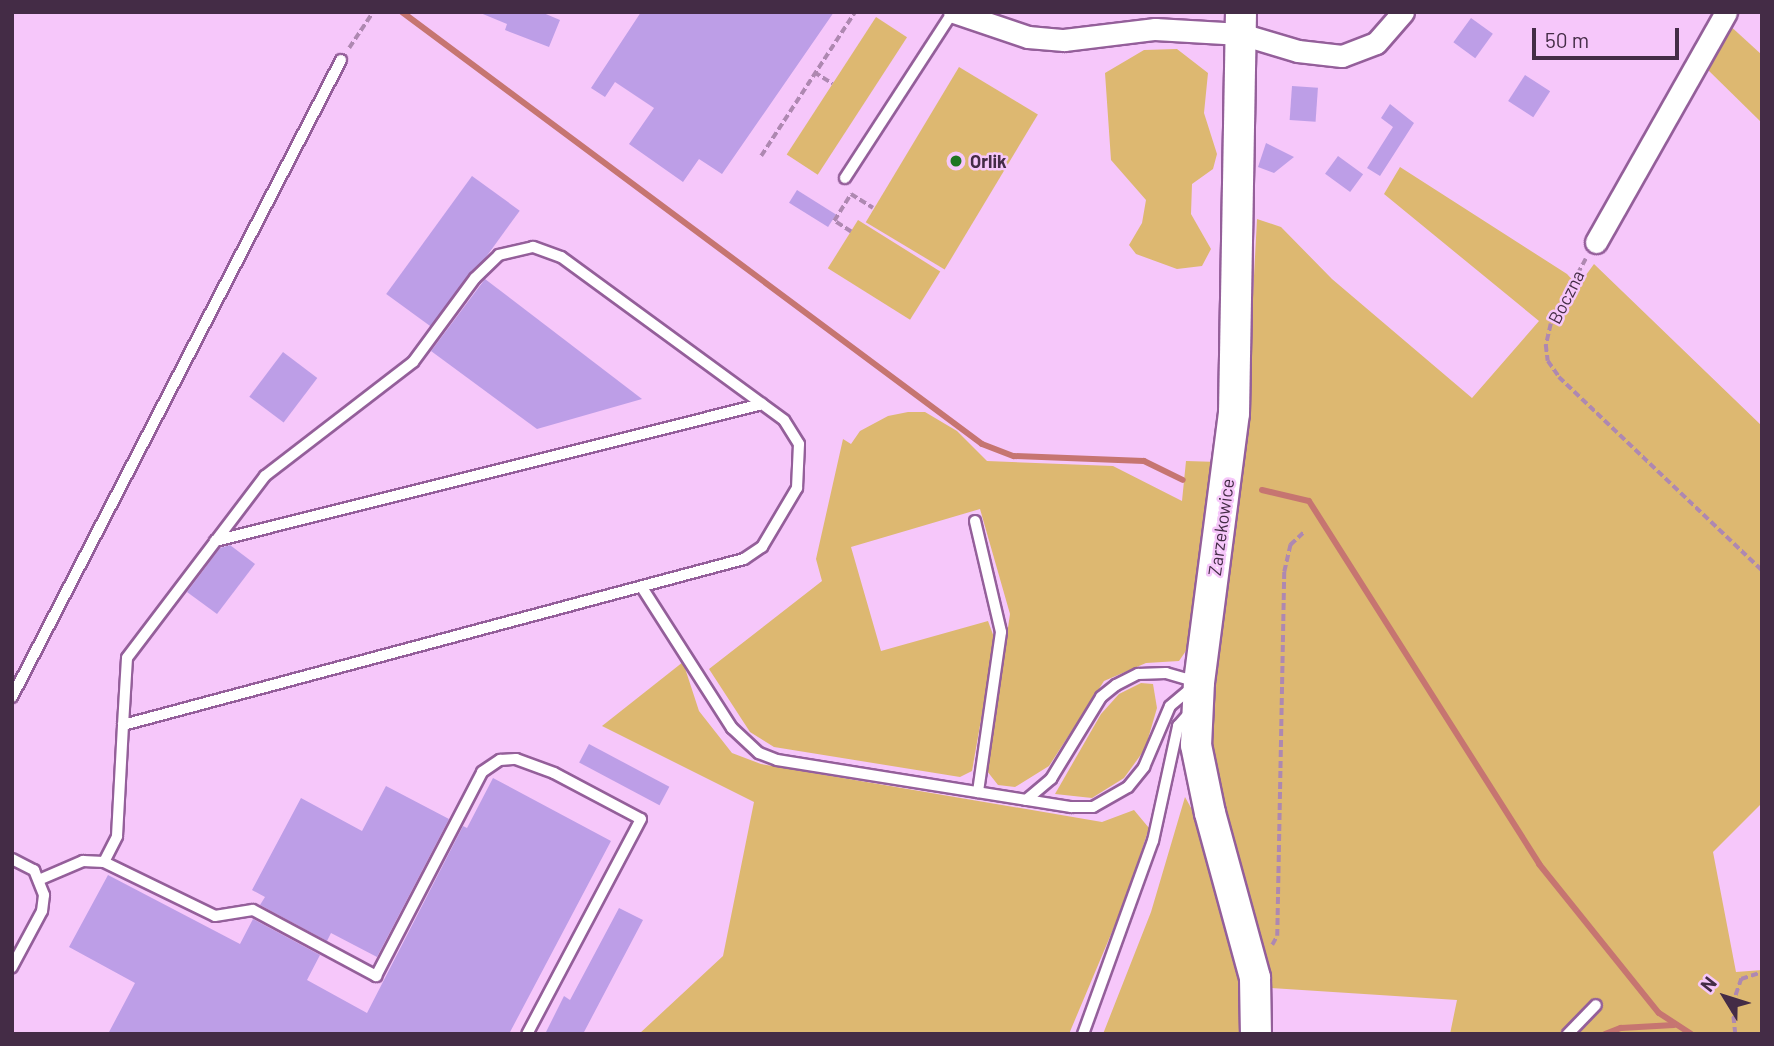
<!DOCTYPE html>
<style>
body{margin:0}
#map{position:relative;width:1774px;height:1046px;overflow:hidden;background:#f6c7fa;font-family:Barlow,sans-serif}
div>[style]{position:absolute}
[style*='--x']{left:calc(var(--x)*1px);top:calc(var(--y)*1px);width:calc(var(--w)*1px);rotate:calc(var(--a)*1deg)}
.green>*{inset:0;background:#ddb871;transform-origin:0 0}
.stream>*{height:6px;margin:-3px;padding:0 3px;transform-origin:3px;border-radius:3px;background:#c67571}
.building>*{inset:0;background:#bd9ee7;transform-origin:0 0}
.path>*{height:3.5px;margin-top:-1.75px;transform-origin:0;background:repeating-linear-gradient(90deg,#ae88b1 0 7px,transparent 0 10.5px)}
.roads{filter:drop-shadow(2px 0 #945f9a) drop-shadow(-2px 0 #945f9a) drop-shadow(0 2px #945f9a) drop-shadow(0 -2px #945f9a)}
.lane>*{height:10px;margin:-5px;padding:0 5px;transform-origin:5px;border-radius:5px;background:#fff}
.street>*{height:21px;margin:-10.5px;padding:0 10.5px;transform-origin:10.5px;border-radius:10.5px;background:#fff}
.secondary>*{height:30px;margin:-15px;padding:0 15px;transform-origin:15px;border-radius:15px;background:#fff}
.dots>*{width:19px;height:19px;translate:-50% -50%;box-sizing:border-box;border:4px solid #f6c7fa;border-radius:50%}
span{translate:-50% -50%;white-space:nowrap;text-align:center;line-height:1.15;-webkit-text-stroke:5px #f6c7fa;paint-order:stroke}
.poi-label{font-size:18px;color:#442c46;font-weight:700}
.left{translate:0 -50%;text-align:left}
.street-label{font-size:18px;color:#442c46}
.frame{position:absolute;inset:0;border:14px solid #442c46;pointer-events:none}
.north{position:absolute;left:1690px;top:962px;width:70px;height:70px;-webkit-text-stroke:5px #f6c7fa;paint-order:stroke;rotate:308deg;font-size:19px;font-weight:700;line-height:28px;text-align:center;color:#442c46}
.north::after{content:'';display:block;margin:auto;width:24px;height:32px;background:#442c46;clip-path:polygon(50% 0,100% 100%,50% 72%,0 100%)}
.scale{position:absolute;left:1532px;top:28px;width:147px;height:32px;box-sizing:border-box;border:4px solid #442c46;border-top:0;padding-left:9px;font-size:21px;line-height:24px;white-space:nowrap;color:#442c46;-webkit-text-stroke:5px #f6c7fa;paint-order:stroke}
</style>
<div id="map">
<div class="green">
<i style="left:876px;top:17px;width:37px;height:164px;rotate:33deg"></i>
<i style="clip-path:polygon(1727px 23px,1762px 55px,1762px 123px,1706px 68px)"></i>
<i style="clip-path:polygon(1177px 49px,1208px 73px,1204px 113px,1217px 154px,1213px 169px,1192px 184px,1191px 214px,1211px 249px,1202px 266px,1177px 269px,1136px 254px,1129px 245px,1142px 223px,1146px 200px,1111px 160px,1105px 73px,1144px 50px)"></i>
<i style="left:959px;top:67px;width:92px;height:181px;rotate:31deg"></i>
<i style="clip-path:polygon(1400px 167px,1567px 274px,1578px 286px,1594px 264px,1762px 426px,1762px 803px,1713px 852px,1736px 972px,1762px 970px,1762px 1034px,1450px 1034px,1457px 1000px,1271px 988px,1214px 786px,1210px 730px,1244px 466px,1257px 219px,1281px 227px,1332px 279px,1472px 398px,1539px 321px,1384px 194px)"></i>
<i style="left:858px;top:220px;width:97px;height:57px;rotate:32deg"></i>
<i style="clip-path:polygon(908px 412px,925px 412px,957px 431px,987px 461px,1113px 466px,1182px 501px,1186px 461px,1219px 462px,1190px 645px,1179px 661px,1146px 663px,1104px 681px,1049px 766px,1015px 787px,998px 785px,987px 771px,1010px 614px,980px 509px,851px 547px,881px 651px,988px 621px,995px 640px,972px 771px,960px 777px,774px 747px,750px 732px,709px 669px,822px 581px,816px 559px,843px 439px,851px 444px,860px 431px,888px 416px)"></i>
<i style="clip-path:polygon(683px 662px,699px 711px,732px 753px,761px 764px,1102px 822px,1134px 810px,1149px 828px,1125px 901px,1069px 1034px,639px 1034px,723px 956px,754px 802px,602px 726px)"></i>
<i style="clip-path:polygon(1141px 683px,1153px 684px,1157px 708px,1145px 749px,1124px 778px,1092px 798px,1055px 794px,1101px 714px,1119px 694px)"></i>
<i style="clip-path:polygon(1185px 797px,1200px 824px,1238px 963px,1241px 1034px,1103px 1034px,1151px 912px)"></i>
</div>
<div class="stream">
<i style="--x:402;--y:12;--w:723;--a:36.68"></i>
<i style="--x:982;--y:444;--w:34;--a:21"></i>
<i style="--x:1014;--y:456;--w:130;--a:2.2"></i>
<i style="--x:1144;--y:461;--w:43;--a:26"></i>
<i style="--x:1262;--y:490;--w:48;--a:13.2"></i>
<i style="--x:1309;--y:501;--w:430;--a:57.6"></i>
<i style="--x:1539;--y:864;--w:191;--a:51.2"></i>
<i style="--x:1659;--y:1013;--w:38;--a:33"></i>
<i style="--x:1605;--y:1034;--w:17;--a:-21"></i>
<i style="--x:1621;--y:1028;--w:53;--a:-3.2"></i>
</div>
<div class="building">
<i style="clip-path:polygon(478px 12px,541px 12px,560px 20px,549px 47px,505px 30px,507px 24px)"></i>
<i style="clip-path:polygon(641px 12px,834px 12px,722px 174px,699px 159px,683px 182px,629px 144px,654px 108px,615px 82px,605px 97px,591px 88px)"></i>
<i style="left:1471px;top:18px;width:27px;height:30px;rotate:36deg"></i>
<i style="left:1525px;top:75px;width:30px;height:31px;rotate:33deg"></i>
<i style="left:1292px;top:86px;width:26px;height:34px;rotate:4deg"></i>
<i style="clip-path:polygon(1390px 104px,1414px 123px,1380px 176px,1367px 168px,1393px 127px,1381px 118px)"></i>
<i style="clip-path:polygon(1266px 143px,1294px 157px,1274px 173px,1258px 167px)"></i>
<i style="left:1338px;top:156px;width:31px;height:22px;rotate:36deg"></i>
<i style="left:472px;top:176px;width:59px;height:146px;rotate:36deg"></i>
<i style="left:797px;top:190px;width:46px;height:15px;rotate:32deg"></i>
<i style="clip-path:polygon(485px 279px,642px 399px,537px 429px,431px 351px)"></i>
<i style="left:283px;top:352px;width:43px;height:56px;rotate:37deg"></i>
<i style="clip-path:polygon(230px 545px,255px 564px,217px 614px,187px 592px,220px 548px)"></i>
<i style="left:589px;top:744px;width:91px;height:21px;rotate:28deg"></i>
<i style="clip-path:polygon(493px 778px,611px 841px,509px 1034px,108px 1034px,135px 983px,69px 947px,108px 875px,240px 944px,253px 919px,320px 955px,307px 980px,367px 1013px,463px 826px,467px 828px)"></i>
<i style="clip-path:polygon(386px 786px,449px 819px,377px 957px,331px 933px,327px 941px,260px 905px,265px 897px,252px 890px,301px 798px,362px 831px)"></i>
<i style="clip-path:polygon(619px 908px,643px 920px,583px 1034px,545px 1034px,564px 996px,570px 1000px)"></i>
</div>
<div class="path">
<i style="--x:349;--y:48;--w:43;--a:-56.3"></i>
<i style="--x:814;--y:72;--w:22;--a:32"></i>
<i style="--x:761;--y:156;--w:172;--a:-56.9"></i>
<i style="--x:851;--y:194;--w:26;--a:32"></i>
<i style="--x:851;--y:232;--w:20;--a:-147"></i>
<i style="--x:834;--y:221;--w:32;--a:-58"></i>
<i style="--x:1586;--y:259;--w:74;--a:118.3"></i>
<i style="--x:1551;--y:324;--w:22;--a:103"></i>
<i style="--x:1546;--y:345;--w:16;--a:83"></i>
<i style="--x:1548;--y:361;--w:19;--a:55"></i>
<i style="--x:1559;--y:377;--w:280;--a:43.6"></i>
<i style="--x:1272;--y:945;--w:10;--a:-61"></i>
<i style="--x:1277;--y:936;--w:364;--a:-88.9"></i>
<i style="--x:1284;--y:572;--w:28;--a:-77"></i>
<i style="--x:1290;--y:545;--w:19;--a:-43"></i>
<i style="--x:1735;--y:1034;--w:29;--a:-96"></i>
<i style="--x:1732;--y:1005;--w:28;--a:-71"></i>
<i style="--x:1741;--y:979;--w:22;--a:-18"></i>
</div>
<div class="roads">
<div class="lane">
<i style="--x:845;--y:178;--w:198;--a:-57"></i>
<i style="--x:975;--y:521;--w:114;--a:76.8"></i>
<i style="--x:1001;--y:632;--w:162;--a:98.2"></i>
<i style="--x:215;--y:541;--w:564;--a:-14.06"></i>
<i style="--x:643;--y:589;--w:165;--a:57.4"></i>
<i style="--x:732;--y:728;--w:37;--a:43"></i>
<i style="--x:759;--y:753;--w:19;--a:21"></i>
<i style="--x:777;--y:760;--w:298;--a:9.1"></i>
<i style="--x:1071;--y:807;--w:22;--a:0"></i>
<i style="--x:1093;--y:807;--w:40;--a:-29.7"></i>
<i style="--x:1128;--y:787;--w:26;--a:-51"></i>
<i style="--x:1144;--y:767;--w:66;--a:-66.9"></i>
<i style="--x:1170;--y:706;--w:31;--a:-40"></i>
<i style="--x:12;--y:697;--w:717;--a:-62.68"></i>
<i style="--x:1026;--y:800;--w:33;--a:-40"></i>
<i style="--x:1051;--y:779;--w:96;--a:-58.6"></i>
<i style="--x:1101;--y:697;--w:19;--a:-39"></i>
<i style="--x:1116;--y:685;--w:25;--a:-27"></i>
<i style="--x:1138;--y:674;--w:28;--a:-2"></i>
<i style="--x:1166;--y:673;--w:32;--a:16"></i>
<i style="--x:12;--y:859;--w:25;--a:27"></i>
<i style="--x:34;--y:870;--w:27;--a:68"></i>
<i style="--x:44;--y:895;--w:16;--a:97"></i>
<i style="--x:42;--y:911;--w:64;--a:118.2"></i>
<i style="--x:104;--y:862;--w:29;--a:-63"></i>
<i style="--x:117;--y:836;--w:111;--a:-86.9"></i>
<i style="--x:123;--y:725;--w:643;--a:-14.97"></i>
<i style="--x:744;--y:559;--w:22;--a:-34"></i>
<i style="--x:762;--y:547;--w:69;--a:-59.3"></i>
<i style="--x:797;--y:488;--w:44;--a:-87.4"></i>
<i style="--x:799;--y:444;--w:28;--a:-122"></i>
<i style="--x:784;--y:420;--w:276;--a:-143.8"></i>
<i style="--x:561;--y:257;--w:30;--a:-160"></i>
<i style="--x:533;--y:247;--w:35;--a:167"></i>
<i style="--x:499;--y:255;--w:33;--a:136"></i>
<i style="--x:475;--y:278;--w:104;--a:126.4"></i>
<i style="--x:413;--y:362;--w:187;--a:142.4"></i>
<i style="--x:265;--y:476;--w:228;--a:127.2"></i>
<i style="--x:127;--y:658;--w:67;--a:93.4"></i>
<i style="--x:41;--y:879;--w:46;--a:-23.2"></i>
<i style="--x:83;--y:861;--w:21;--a:3"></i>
<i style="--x:104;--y:862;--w:123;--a:25.9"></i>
<i style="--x:215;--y:916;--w:38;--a:-9"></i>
<i style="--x:253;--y:910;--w:140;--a:28.2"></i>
<i style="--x:376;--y:976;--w:230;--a:-62.5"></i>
<i style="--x:482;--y:772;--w:22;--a:-34"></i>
<i style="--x:500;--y:760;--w:16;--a:-4"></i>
<i style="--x:516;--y:759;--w:40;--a:20.2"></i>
<i style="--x:554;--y:773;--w:98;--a:27.9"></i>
<i style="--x:641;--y:819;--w:243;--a:117.9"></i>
<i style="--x:1083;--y:1034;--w:205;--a:-70.1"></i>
<i style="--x:1153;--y:841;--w:118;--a:-77.7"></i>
<i style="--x:1178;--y:726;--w:18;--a:-49"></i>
<i style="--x:1568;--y:1034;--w:40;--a:-46"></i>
</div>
<div class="street">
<i style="--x:954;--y:12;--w:78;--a:18.7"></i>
<i style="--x:1028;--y:37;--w:36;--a:5"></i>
<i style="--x:1064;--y:40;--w:92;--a:-6.9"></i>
<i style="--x:1155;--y:29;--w:86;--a:3.3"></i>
<i style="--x:1241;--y:34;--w:59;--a:16.6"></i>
<i style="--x:1298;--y:51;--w:44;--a:6.5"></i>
<i style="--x:1342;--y:56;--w:36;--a:-21"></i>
<i style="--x:1376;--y:43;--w:41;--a:-48.9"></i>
<i style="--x:1596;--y:242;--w:264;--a:-60.5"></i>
</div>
<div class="secondary">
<i style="--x:1241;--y:12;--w:401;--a:91"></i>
<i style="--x:1234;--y:413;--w:271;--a:97.4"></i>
<i style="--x:1199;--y:682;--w:63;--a:92.7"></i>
<i style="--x:1196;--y:745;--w:69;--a:78.4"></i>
<i style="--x:1210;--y:813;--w:171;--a:74.7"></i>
<i style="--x:1255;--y:978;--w:56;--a:89"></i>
</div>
</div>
<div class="dots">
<i style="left:956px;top:161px;background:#1f7622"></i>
</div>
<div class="poi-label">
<span class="left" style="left:970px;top:161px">Orlik</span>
</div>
<div class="street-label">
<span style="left:1566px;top:297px;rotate:-63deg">Boczna</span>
<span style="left:1221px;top:527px;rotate:-82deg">Zarzekowice</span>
</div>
<div class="frame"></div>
<div class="north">N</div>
<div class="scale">50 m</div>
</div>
